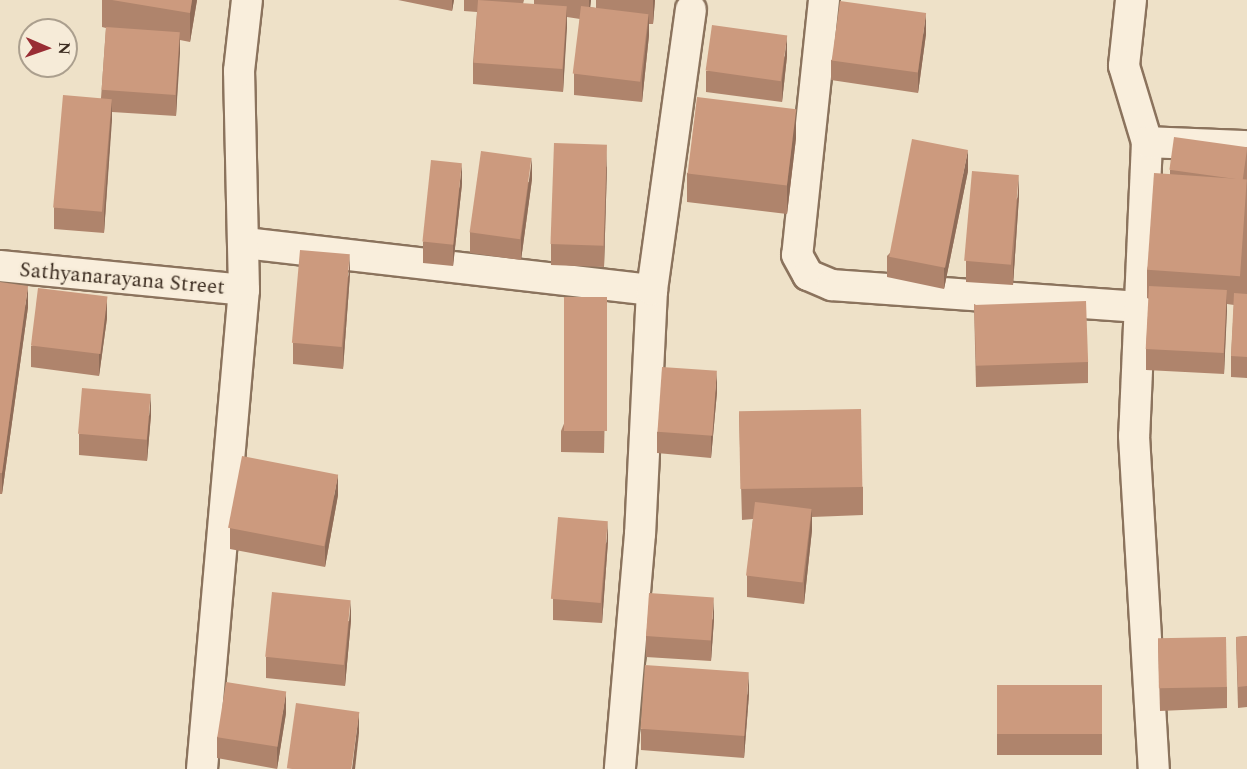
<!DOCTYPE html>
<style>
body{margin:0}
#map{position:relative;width:1247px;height:769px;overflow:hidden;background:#eee1c8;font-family:Spectral,serif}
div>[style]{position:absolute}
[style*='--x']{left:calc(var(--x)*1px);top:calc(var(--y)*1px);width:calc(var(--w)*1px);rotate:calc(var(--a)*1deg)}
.roads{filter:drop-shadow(2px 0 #8b735d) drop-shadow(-2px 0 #8b735d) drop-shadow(0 2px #8b735d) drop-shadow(0 -2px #8b735d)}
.minor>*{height:30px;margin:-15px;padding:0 15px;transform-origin:15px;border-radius:15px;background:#f9eedc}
.wall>*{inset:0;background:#af846c;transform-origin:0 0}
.shaded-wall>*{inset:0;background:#8f6c58}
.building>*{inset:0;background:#cc9a7e;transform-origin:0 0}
span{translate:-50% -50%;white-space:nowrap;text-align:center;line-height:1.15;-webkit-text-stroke:4.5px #f6ebd8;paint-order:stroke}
.street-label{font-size:21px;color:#3b2c20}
.north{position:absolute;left:18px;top:18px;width:60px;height:60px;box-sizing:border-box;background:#f6ebd8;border:2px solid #ab9f8e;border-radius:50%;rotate:92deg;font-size:16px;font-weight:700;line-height:24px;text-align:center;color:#3b2c20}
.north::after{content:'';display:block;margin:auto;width:21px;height:27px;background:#992d34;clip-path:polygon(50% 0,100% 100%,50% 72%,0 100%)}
</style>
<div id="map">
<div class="roads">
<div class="minor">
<i style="--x:824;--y:0;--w:256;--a:96"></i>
<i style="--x:797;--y:255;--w:23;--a:61"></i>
<i style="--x:808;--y:275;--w:26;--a:23"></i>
<i style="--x:832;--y:285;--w:311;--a:4.1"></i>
<i style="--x:1131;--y:0;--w:66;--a:96.1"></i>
<i style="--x:1124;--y:66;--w:79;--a:73.2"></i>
<i style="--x:1147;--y:142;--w:294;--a:92.5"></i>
<i style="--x:1134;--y:436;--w:334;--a:86.6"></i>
<i style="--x:1147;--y:142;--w:100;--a:2.3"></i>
<i style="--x:245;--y:243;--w:410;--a:6.6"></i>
<i style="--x:652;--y:290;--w:244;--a:92.8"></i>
<i style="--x:640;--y:534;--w:236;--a:94.9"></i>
<i style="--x:0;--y:266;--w:245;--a:5.6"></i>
<i style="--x:652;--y:290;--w:283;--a:-82.1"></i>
<i style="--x:202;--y:769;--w:481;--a:-85"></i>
<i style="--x:244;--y:290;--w:219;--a:-91.3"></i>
<i style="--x:239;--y:71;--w:71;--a:-83.6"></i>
</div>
</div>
<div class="wall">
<i style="clip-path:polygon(102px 0,197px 0,190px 42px,180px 40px,176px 116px,112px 112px,104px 233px,54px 229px,54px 208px,101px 98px,106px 28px,102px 27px)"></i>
<i style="clip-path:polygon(398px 0,454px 0,452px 11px)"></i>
<i style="clip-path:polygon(464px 0,524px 0,523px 4px,534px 4px,534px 0,591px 0,590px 7px,596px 8px,596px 0,655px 0,653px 24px,649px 24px,649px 35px,642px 102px,574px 95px,574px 74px,580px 19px,567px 17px,563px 92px,473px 84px,473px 63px,477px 12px,464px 11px)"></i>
<i style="clip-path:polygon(926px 34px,918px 93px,831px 80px,831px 60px)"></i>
<i style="clip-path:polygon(787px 56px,782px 102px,706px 92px,706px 71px)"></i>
<i style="clip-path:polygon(796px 138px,787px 214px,687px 202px,687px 173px)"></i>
<i style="clip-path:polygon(1247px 147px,1247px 378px,1231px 377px,1231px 356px,1234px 305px,1227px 304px,1224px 374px,1146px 370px,1146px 349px,1149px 299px,1147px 298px,1147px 270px,1170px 174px,1170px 170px)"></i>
<i style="clip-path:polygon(607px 166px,604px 267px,551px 265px,551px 244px)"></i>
<i style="clip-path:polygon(968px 171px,944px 289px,887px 277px,887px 256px)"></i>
<i style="clip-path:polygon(532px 179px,521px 260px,470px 253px,470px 232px)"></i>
<i style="clip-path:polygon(462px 184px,453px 266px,423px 263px,423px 242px)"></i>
<i style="clip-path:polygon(1019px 196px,1013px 285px,966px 282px,966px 261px)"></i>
<i style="clip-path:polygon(350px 274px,343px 369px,293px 364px,293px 343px)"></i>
<i style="clip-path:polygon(0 282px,28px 307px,2px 494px,0 494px)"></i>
<i style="clip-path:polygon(974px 304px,1088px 362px,1088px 383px,976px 387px)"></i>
<i style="clip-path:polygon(107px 318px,99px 376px,31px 367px,31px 346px)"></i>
<i style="clip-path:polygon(607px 318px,604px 453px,561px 452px,561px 431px)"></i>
<i style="clip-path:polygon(717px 392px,711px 458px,657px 453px,657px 432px)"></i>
<i style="clip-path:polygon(739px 413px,863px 487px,863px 515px,812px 517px,812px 530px,804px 604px,747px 597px,747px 576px,753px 519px,742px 520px)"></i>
<i style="clip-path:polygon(151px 415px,147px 461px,79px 455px,79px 434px)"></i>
<i style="clip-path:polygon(338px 495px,325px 567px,230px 549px,230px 528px)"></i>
<i style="clip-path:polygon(608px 541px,602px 623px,553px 620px,553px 599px)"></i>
<i style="clip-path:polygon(714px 619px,711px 661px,646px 657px,646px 636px)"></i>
<i style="clip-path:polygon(351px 620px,345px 686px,266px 678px,266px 657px)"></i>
<i style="clip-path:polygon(1247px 636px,1247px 707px,1238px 708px,1236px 637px)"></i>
<i style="clip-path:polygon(1158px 639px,1227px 687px,1227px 708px,1160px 711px)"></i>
<i style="left:1102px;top:685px;width:70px;height:105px;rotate:90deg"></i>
<i style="clip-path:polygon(749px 694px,744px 758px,641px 750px,641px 729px)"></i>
<i style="clip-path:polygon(286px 713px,277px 769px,217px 758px,217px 737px)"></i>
</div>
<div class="shaded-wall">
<i style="clip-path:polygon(192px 0,197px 0,190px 42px,190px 13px)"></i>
<i style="clip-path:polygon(452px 0,454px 0,452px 11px)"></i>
<i style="clip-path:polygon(589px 0,591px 0,589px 20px)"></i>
<i style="clip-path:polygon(653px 0,655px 0,653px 24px)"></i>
<i style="clip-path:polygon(567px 7px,567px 28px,563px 92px,563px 71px)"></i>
<i style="clip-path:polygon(926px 13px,926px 34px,918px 93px,918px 72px)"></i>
<i style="clip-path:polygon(649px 14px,649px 35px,642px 102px,642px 81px)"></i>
<i style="clip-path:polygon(180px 32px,180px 53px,176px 116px,176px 95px)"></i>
<i style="clip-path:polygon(787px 35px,787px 56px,782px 102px,782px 81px)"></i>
<i style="clip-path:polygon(112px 99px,112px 120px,104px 233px,104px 212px)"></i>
<i style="clip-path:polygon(796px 109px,796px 138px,787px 214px,787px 185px)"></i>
<i style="clip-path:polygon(607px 145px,607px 166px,604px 267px,604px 246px)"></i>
<i style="clip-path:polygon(968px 150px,968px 171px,944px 289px,944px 268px)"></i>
<i style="clip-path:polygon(532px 158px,532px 179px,521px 260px,521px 239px)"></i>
<i style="clip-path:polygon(462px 163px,462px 184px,453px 266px,453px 245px)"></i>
<i style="clip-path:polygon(1019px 175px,1019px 196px,1013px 285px,1013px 264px)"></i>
<i style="clip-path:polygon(350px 254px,350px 274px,343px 369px,343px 348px)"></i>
<i style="clip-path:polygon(28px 286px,28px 307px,2px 494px,2px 473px)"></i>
<i style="clip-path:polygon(1227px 290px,1227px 311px,1224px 374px,1224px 353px)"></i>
<i style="clip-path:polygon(107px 297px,107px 318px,99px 376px,99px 355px)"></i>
<i style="clip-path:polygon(717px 371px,717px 392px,711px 458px,711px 437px)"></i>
<i style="clip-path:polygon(151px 394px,151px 415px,147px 461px,147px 440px)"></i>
<i style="clip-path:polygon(338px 474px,338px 495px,325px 567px,325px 546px)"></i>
<i style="clip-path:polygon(812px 509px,812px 530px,804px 604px,804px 583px)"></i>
<i style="clip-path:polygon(608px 521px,608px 541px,602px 623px,602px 602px)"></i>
<i style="clip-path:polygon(714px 598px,714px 619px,711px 661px,711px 641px)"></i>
<i style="clip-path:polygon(351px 600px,351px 620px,345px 686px,345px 665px)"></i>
<i style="clip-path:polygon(749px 673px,749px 694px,744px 758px,744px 737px)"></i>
<i style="clip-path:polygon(286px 692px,286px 713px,277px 769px,277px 748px)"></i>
<i style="clip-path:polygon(359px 712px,359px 733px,355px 769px,352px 769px)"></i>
</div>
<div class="building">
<i style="clip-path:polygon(112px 0,192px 0,190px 13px)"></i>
<i style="left:478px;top:0;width:89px;height:63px;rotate:4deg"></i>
<i style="left:840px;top:1px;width:87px;height:60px;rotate:8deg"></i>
<i style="left:581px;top:6px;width:68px;height:68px;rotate:7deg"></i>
<i style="left:712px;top:25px;width:76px;height:46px;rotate:8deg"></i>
<i style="left:106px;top:27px;width:74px;height:63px;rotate:4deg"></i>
<i style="left:63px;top:95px;width:49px;height:113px;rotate:5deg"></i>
<i style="left:697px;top:97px;width:100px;height:77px;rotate:7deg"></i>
<i style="left:1174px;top:137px;width:74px;height:33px;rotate:8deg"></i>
<i style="left:912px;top:139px;width:57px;height:120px;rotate:11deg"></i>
<i style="left:554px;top:143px;width:53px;height:101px;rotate:2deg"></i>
<i style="left:481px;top:151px;width:51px;height:82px;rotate:8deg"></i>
<i style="left:431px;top:160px;width:31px;height:82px;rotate:6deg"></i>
<i style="left:972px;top:171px;width:47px;height:90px;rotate:5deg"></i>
<i style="left:1154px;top:173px;width:93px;height:97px;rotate:4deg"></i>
<i style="left:300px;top:250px;width:50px;height:93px;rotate:5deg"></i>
<i style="clip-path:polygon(0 282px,28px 286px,2px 473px,0 473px)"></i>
<i style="left:1149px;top:286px;width:78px;height:63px;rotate:3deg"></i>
<i style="left:38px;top:288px;width:70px;height:58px;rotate:7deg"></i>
<i style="clip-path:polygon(1234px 293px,1247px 294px,1247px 357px,1231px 356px)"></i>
<i style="left:564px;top:297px;width:43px;height:134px"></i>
<i style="left:1086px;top:301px;width:61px;height:112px;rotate:88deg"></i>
<i style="left:662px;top:367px;width:55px;height:65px;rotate:4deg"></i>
<i style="left:82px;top:388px;width:69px;height:46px;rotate:5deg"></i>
<i style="left:861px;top:409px;width:78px;height:122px;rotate:89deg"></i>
<i style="left:242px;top:456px;width:98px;height:73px;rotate:11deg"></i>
<i style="left:755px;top:502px;width:57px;height:74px;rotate:7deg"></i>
<i style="left:558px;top:517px;width:50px;height:82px;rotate:5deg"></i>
<i style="left:272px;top:592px;width:79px;height:65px;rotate:6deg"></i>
<i style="left:649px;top:593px;width:65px;height:43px;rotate:4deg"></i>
<i style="clip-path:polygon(1247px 636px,1247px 686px,1238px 687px,1236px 637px)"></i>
<i style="left:1226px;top:637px;width:50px;height:68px;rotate:89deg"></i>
<i style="left:645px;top:665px;width:104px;height:64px;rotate:4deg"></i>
<i style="left:226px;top:682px;width:61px;height:56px;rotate:9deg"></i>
<i style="left:1102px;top:685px;width:49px;height:105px;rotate:90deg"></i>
<i style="left:296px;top:703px;width:64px;height:66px;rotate:8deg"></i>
</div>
<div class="street-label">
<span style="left:122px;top:279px;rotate:5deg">Sathyanarayana Street</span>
</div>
<div class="north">N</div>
</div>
